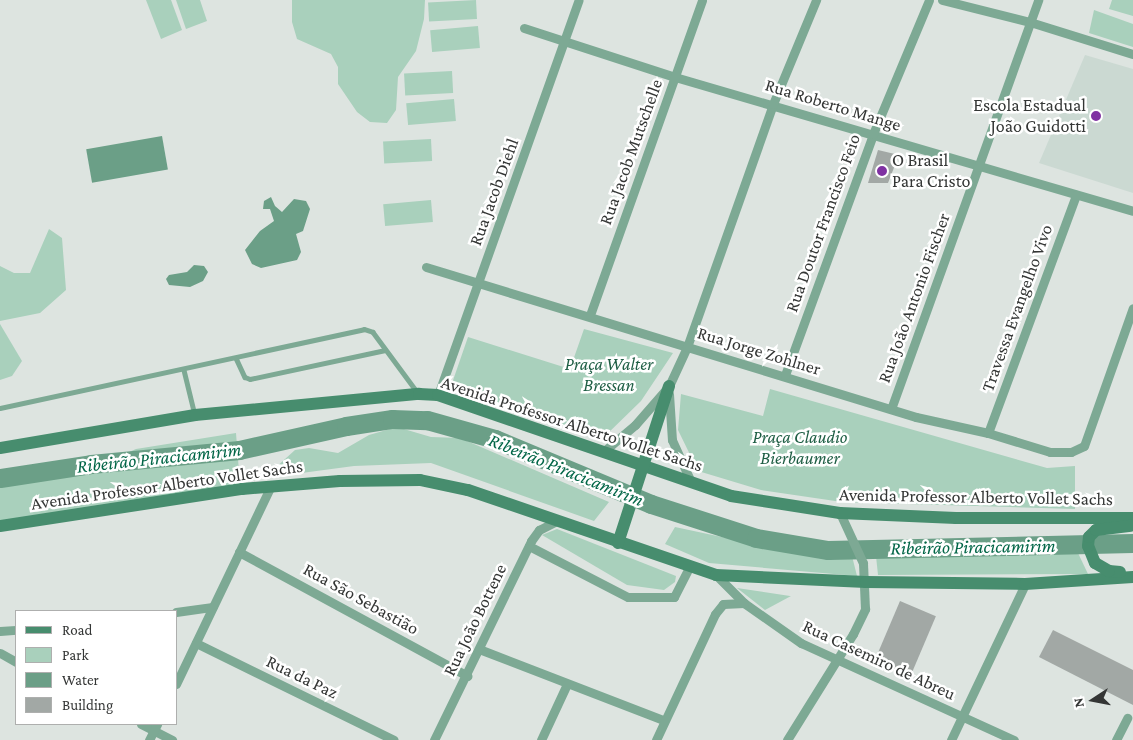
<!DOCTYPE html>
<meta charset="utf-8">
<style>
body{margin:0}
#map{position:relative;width:1133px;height:740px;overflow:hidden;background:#dde4e0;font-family:"Crimson Pro",serif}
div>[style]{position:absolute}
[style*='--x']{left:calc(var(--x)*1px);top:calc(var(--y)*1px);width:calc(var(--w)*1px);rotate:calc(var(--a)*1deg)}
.built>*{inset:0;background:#cbd9d2}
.green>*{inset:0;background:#a9d0bc;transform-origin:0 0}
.water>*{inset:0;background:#6b9f87;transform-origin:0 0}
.river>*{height:19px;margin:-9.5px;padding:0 9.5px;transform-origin:9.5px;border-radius:9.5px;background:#6b9f87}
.building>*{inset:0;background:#a2a8a5;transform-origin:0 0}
.lane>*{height:4.5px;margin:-2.25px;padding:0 2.25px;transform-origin:2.25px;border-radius:2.25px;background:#7da994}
.street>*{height:9px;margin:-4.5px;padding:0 4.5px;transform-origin:4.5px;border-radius:4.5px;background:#7da994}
.secondary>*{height:12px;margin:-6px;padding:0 6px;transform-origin:6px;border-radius:6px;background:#478d6e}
.dots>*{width:14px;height:14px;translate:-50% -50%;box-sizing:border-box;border:2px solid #fff;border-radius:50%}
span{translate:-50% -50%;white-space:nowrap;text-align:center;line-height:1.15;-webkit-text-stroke:5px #fff;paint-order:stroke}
.street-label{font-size:18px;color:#343635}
.poi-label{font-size:18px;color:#343635}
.right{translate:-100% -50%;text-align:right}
.left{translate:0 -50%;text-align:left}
.park-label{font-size:18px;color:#1e5e44;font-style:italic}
.water-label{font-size:19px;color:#006546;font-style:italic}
.legend{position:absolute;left:15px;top:610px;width:162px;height:115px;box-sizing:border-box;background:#fff;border:1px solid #aeafae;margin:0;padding:6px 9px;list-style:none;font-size:15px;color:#343635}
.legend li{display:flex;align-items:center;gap:10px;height:25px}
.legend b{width:25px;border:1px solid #aeafae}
.north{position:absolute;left:1068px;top:675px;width:50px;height:50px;-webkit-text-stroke:4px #fff;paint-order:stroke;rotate:259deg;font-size:14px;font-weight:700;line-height:20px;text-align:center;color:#343635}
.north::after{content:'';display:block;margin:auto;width:18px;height:22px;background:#343635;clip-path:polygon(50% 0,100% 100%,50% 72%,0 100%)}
</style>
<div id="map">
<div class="built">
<i style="clip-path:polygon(1085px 55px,1133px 69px,1133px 193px,1039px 163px)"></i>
</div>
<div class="green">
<i style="clip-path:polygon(146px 0,171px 0,182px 30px,161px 39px)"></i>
<i style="clip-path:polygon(176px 0,200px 0,207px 21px,186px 29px)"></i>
<i style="clip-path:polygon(292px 0,425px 0,424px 19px,416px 51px,398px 77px,396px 110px,387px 123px,370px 122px,357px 112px,338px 84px,338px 67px,331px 54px,297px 39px,292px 22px)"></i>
<i style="left:476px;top:0;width:19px;height:48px;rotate:87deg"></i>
<i style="clip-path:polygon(1112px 0,1133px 0,1133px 16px,1109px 9px)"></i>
<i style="clip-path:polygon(1094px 10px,1133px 24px,1133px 47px,1089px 33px)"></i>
<i style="left:478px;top:26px;width:22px;height:48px;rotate:85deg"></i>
<i style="left:452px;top:71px;width:22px;height:48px;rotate:87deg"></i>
<i style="left:454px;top:99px;width:22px;height:48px;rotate:85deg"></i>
<i style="left:431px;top:139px;width:22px;height:48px;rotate:87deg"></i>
<i style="left:431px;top:200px;width:22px;height:48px;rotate:85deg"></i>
<i style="clip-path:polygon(49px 229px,62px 238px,66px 290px,40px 313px,0 321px,0 266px,14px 273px,30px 273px)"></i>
<i style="clip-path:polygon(0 324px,22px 361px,12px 376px,0 380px)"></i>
<i style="clip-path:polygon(584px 329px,673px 353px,641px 401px,602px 439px,450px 389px,468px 337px,570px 369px)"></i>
<i style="clip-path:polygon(770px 389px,1047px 468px,1075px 466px,1075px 509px,842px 502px,761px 490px,698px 471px,678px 430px,681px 394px,763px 416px)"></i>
<i style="clip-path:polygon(397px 427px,431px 437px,460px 438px,609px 502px,594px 521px,431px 463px,354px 466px,264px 478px,295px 450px,309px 448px,338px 453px,369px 435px)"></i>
<i style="clip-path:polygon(236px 433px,240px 485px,0 523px,0 482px,89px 469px,136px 449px)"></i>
<i style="clip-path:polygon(675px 527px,816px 557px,852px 556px,857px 576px,709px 563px,665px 544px)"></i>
<i style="clip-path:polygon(557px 529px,676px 576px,675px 582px,664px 590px,627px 585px,542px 535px)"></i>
<i style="clip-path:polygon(1078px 553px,1088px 574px,878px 575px,876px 556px)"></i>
<i style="clip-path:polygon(737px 588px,790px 596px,791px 596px,765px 610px)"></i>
</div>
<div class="water">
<i style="left:162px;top:136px;width:34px;height:77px;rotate:80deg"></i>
<i style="clip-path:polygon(271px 197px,275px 206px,282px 212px,294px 199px,306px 201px,310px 209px,303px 231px,296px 234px,301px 252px,297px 260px,261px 268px,252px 264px,245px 250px,260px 231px,274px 221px,270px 209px,263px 209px,264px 201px)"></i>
<i style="clip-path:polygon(194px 265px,204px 266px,208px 272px,203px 281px,190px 287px,169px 285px,166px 279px,169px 275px,187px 272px)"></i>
</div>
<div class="river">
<i style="--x:0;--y:478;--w:92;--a:-8.7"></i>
<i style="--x:91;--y:464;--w:149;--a:-5.4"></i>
<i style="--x:239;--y:450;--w:110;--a:-12.6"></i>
<i style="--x:346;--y:426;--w:47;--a:-8.7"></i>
<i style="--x:392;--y:419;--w:35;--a:2"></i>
<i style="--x:427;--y:420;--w:71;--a:15.6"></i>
<i style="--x:495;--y:439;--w:169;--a:22.6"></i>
<i style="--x:651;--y:504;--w:110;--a:17.9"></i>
<i style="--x:756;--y:538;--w:73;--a:9.5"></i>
<i style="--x:828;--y:550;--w:305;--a:-1.3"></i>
</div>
<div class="building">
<i style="clip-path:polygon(878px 150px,899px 155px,888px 183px,868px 183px)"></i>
<i style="left:900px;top:601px;width:39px;height:65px;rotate:23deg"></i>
<i style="clip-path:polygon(1053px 630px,1133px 670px,1133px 705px,1039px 657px)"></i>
</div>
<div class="lane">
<i style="--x:236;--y:358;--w:21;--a:65"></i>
<i style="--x:245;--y:377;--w:5;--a:22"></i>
<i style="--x:250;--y:379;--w:138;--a:-12.1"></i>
<i style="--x:184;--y:370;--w:46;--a:76.3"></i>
<i style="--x:0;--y:408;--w:372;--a:-12.2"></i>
<i style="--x:364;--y:329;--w:9;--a:18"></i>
<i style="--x:373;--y:332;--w:76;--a:53.6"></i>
</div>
<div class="street">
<i style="--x:942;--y:0;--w:91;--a:14"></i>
<i style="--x:1030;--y:22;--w:108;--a:17.3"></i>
<i style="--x:524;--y:28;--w:159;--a:18"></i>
<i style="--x:675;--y:77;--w:477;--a:16.3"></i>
<i style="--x:426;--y:267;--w:512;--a:17.02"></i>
<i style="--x:916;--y:417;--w:74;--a:12.5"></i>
<i style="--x:988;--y:433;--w:65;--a:17"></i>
<i style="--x:1050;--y:452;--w:21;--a:0"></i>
<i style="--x:1071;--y:452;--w:14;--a:-25"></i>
<i style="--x:1084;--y:446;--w:146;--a:-70.5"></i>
<i style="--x:590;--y:315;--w:334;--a:-70.4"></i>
<i style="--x:785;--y:375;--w:257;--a:-69.9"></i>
<i style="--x:873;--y:134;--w:145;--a:-67.3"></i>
<i style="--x:669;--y:394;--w:46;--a:86.3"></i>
<i style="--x:672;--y:440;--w:46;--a:65.7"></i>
<i style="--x:438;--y:395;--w:419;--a:-70.4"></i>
<i style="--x:891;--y:409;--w:435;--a:-70.2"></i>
<i style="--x:988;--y:433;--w:254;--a:-69.7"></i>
<i style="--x:603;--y:452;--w:42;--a:-40.2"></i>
<i style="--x:635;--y:425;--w:52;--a:-48.9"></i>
<i style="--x:669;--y:386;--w:43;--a:-65.2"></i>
<i style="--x:687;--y:347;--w:258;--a:-70.5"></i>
<i style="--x:773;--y:104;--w:113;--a:-67.5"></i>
<i style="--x:529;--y:546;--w:111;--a:27.3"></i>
<i style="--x:628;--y:597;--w:46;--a:0"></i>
<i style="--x:674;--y:597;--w:34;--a:-63"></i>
<i style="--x:239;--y:552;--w:260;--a:28.5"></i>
<i style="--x:716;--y:575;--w:40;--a:45"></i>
<i style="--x:744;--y:603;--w:70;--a:35.1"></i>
<i style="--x:801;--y:643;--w:234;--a:24.5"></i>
<i style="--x:176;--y:612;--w:37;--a:-8"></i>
<i style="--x:0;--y:631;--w:16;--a:-4"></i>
<i style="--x:196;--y:643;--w:220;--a:26.1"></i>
<i style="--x:479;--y:649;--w:197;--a:21.1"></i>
<i style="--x:0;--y:653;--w:18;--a:29"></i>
<i style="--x:176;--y:684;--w:220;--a:-64.4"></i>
<i style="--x:141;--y:724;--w:35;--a:27"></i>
<i style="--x:149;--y:740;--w:18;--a:-63"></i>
<i style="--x:434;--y:740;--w:221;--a:-64"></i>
<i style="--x:531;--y:541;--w:14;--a:-54"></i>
<i style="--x:539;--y:530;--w:18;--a:-27"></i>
<i style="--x:541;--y:740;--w:62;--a:-65.1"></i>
<i style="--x:656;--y:740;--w:139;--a:-64.9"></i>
<i style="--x:715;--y:614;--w:13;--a:-51"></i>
<i style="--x:723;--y:604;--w:21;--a:-3"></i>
<i style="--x:787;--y:740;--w:125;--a:-58.1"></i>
<i style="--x:853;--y:634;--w:28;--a:-64"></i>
<i style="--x:865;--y:609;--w:46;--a:-92.5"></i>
<i style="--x:863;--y:563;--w:55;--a:-114.7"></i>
<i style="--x:951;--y:740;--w:173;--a:-64.6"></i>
<i style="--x:1116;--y:740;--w:25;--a:-63"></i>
</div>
<div class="secondary">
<i style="--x:0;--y:448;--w:198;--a:-9.6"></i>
<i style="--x:195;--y:415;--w:225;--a:-5.4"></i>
<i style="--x:419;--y:394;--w:19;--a:3"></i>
<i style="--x:438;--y:395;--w:310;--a:19"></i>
<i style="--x:731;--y:496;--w:110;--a:8.9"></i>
<i style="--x:840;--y:513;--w:116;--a:2.5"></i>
<i style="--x:956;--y:518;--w:177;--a:0"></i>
<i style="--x:0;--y:526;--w:245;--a:-8.7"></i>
<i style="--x:242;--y:489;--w:98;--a:-4.7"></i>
<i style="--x:340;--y:481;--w:80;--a:-0.7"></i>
<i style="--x:420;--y:480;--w:49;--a:11.8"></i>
<i style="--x:468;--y:490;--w:262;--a:18.9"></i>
<i style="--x:716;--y:575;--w:150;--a:2.7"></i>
<i style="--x:866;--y:582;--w:159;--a:0.7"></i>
<i style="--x:1025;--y:584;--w:108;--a:-3.7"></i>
<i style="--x:618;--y:543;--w:165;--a:-72"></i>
<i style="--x:1120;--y:572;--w:11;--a:-175"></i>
<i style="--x:1109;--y:571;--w:16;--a:-150"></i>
<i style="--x:1095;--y:563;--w:18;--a:-112"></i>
<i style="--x:1088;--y:546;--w:9;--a:-84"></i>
<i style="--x:1089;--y:537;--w:10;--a:-45"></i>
<i style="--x:1096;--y:530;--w:35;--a:-7"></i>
</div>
<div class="dots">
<i style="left:1096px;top:116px;background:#7f31a2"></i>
<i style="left:882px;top:171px;background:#7f31a2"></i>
</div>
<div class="street-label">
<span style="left:833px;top:105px;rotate:17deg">Rua Roberto Mange</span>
<span style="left:631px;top:152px;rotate:-70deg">Rua Jacob Mutschelle</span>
<span style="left:494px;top:192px;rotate:-70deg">Rua Jacob Diehl</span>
<span style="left:823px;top:223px;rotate:-70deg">Rua Doutor Francisco Feio</span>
<span style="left:914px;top:298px;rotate:-70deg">Rua João Antonio Fischer</span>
<span style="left:1017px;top:308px;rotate:-70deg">Travessa Evangelho Vivo</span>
<span style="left:759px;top:351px;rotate:17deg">Rua Jorge Zohlner</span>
<span style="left:572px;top:424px;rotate:18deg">Avenida Professor Alberto Vollet Sachs</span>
<span style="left:167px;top:485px;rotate:-8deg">Avenida Professor Alberto Vollet Sachs</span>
<span style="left:976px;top:497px;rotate:1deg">Avenida Professor Alberto Vollet Sachs</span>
<span style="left:361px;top:599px;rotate:29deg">Rua São Sebastião</span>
<span style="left:475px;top:620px;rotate:-64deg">Rua João Bottene</span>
<span style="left:879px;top:660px;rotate:25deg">Rua Casemiro de Abreu</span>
<span style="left:302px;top:677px;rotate:26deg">Rua da Paz</span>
</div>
<div class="poi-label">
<span class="right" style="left:1086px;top:116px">Escola Estadual<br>João Guidotti</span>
<span class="left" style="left:892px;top:171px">O Brasil<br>Para Cristo</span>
</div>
<div class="park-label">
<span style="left:609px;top:375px">Praça Walter<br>Bressan</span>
<span style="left:800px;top:448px">Praça Claudio<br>Bierbaumer</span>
</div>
<div class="water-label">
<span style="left:159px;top:458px;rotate:-6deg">Ribeirão Piracicamirim</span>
<span style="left:566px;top:470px;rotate:22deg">Ribeirão Piracicamirim</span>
<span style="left:973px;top:547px;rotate:-1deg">Ribeirão Piracicamirim</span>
</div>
<ul class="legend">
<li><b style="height:6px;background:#478d6e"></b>Road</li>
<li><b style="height:14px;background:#a9d0bc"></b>Park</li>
<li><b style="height:14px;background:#6b9f87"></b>Water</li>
<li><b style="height:14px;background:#a2a8a5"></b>Building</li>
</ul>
<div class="north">N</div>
</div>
